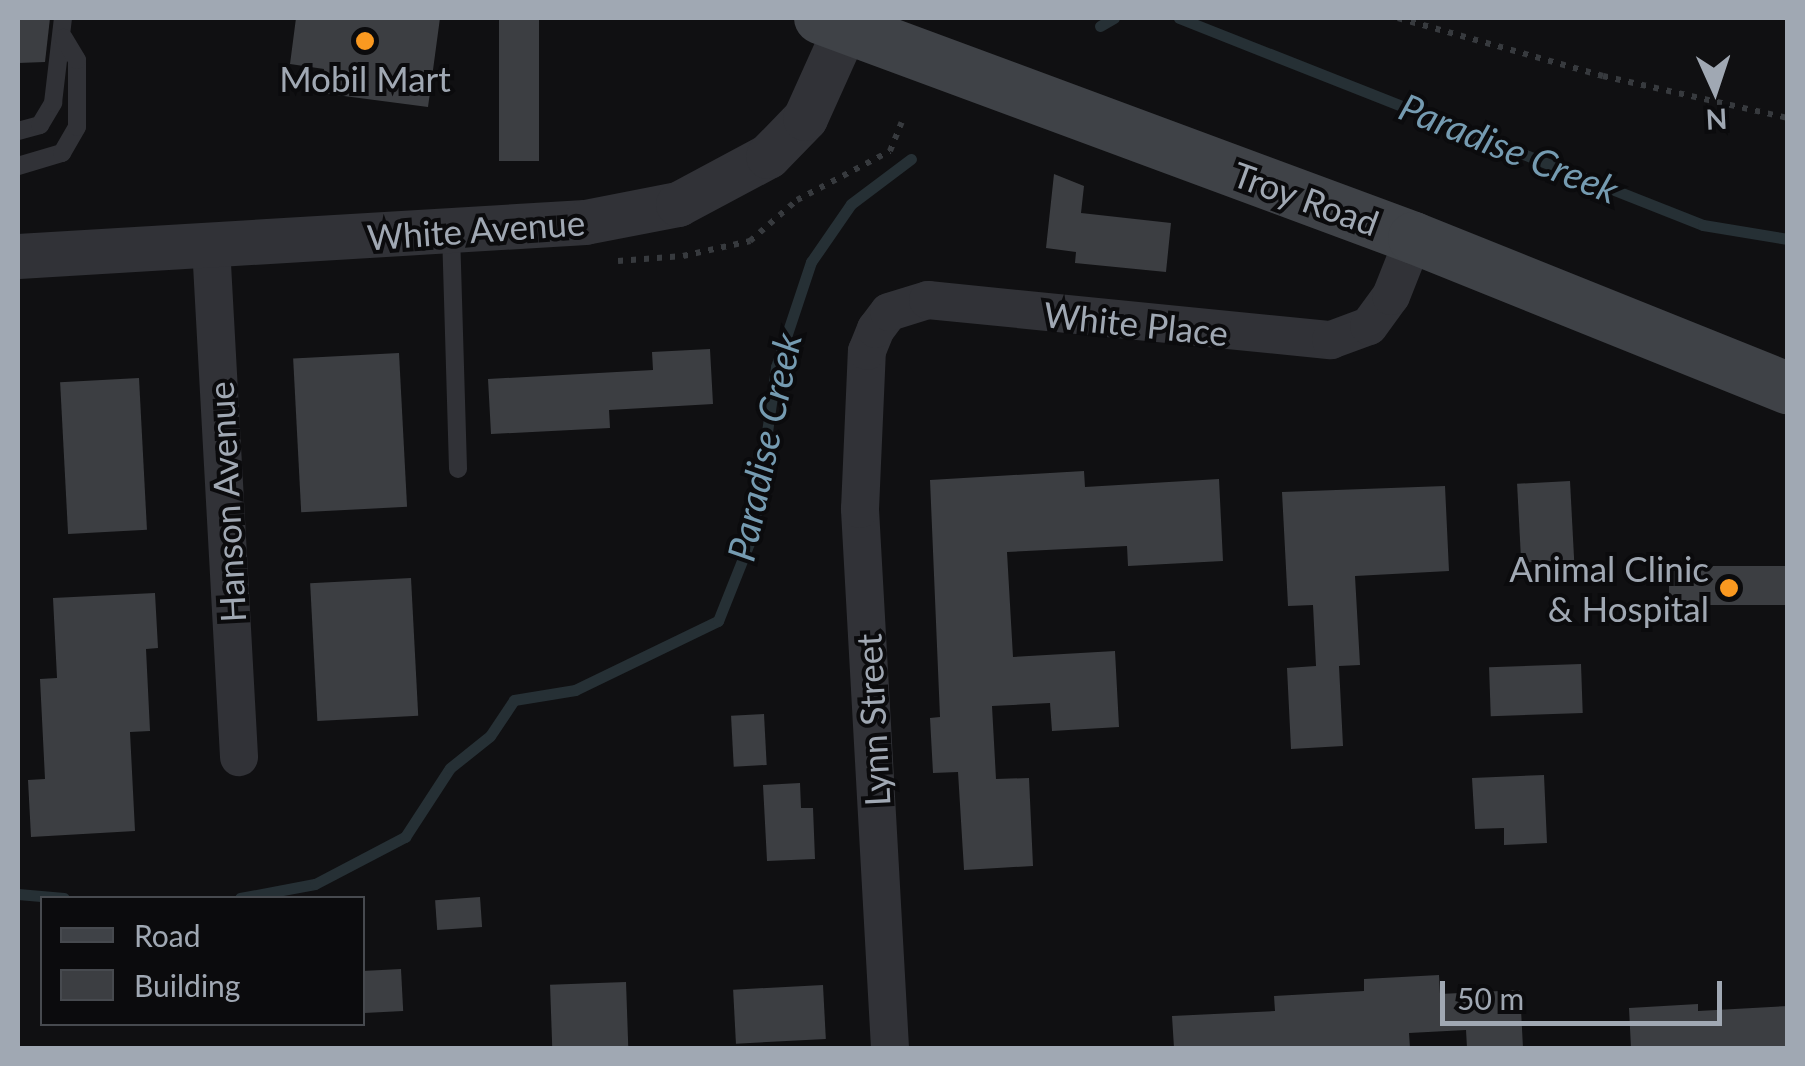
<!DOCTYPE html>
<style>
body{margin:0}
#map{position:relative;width:1805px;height:1066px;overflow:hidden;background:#101012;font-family:Lato,sans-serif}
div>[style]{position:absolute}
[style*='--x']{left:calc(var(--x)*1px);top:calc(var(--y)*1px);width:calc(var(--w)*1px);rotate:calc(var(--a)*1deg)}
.stream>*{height:11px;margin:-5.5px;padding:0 5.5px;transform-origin:5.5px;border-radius:5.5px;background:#263035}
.building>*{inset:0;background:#3c3e42;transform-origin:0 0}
.path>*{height:6px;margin-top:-3px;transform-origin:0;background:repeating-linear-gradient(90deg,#373a3e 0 5px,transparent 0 13px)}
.service>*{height:18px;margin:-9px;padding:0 9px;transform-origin:9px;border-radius:9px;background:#313237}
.minor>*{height:38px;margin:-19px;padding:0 19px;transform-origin:19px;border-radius:19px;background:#313237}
.tertiary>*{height:45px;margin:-22.5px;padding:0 22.5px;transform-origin:22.5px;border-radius:22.5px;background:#313237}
.secondary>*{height:52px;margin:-26px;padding:0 26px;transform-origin:26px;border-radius:26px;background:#3f4247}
.dots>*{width:28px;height:28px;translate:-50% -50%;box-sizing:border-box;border:5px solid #0b0b0d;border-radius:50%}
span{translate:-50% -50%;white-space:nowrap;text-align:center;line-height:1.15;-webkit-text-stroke:8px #0b0b0d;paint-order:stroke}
.poi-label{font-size:35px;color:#a0a8b3}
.right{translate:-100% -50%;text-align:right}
.street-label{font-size:35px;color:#a0a8b3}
.water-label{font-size:38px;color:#759bb1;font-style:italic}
.frame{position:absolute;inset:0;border:20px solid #a0a8b3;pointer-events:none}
.legend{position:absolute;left:40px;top:896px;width:325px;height:130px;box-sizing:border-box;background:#0b0b0d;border:2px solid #474a4f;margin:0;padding:12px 18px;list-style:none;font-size:30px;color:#a0a8b3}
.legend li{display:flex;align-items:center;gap:20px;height:50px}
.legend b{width:50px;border:2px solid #474a4f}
.north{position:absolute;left:1665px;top:40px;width:100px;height:100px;-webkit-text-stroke:8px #0b0b0d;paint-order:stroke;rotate:177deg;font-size:28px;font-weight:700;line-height:40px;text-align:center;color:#a0a8b3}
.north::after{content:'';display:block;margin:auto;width:35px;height:45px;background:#a0a8b3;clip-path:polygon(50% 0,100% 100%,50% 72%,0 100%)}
.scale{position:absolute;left:1440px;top:981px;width:282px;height:45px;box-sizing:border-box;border:5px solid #a0a8b3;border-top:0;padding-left:12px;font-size:30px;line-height:35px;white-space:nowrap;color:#a0a8b3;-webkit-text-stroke:8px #0b0b0d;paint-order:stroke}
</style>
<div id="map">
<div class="stream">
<i style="--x:1179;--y:18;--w:563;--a:21.56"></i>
<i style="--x:1703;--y:225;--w:86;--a:9.4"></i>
<i style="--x:1100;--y:26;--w:16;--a:-30"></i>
<i style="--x:18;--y:894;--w:46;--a:5"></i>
<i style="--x:240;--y:898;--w:76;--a:-10.6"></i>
<i style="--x:315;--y:884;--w:102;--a:-27.6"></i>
<i style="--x:405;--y:837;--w:82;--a:-56.9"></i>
<i style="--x:450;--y:768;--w:51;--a:-38.7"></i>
<i style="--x:490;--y:736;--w:43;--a:-56.3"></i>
<i style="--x:514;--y:700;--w:62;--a:-9.3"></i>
<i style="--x:575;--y:690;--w:159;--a:-25.8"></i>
<i style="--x:718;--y:621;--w:95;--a:-68.3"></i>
<i style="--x:753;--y:533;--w:168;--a:-82.1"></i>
<i style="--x:776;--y:367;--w:111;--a:-71.6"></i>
<i style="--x:811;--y:262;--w:70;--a:-55.4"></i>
<i style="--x:851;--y:204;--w:75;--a:-36.9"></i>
</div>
<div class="building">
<i style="clip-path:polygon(18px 18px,50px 18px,45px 62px,18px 63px)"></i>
<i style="clip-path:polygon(296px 18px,440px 18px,428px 107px,321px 93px,324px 69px,290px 64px)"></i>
<i style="left:499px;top:18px;width:40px;height:143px"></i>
<i style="clip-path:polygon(1054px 174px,1084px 186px,1081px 213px,1171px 223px,1166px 272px,1075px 263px,1076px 252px,1046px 248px)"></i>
<i style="clip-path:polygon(710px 349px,713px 404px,609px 410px,610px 428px,491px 434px,488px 379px,653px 370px,652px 352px)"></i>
<i style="left:399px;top:353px;width:154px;height:106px;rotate:87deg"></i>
<i style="left:139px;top:378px;width:152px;height:79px;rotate:87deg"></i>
<i style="clip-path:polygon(1084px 471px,1085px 487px,1219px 479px,1223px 561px,1128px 566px,1127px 546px,1007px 552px,1013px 657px,1115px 651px,1119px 727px,1052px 731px,1050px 703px,992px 706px,996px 779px,1029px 778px,1033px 866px,964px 870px,958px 772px,933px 773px,930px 718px,940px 717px,930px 480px)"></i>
<i style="left:1570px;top:481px;width:79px;height:53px;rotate:87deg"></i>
<i style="clip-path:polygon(1445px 486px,1449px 571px,1355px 576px,1360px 665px,1339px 666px,1343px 746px,1291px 749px,1287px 668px,1316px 666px,1313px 605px,1288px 606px,1282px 492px)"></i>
<i style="left:1788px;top:566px;width:39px;height:119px;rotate:90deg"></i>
<i style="left:411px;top:578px;width:138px;height:101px;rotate:87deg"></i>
<i style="clip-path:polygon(155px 593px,158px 648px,146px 649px,150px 731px,130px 732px,135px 831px,31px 837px,28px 780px,45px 779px,40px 679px,57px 678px,53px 598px)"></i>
<i style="left:1581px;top:664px;width:49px;height:92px;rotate:88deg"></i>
<i style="left:764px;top:714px;width:51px;height:33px;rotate:87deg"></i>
<i style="clip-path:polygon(1544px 775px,1547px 843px,1504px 845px,1504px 828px,1475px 829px,1472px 778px)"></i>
<i style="clip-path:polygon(800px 783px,801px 808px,813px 808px,815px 859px,767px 861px,763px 785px)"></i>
<i style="left:480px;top:897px;width:30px;height:45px;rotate:86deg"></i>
<i style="left:401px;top:969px;width:42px;height:39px;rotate:87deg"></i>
<i style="clip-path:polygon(1439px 975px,1440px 994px,1520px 990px,1523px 1048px,1467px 1048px,1466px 1030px,1409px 1033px,1410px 1048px,1174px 1048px,1172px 1016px,1275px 1011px,1274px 996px,1364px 991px,1364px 979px)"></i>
<i style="left:626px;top:982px;width:66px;height:76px;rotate:88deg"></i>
<i style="left:823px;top:985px;width:54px;height:90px;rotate:87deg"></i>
<i style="clip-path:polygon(1698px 1004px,1698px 1011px,1788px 1006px,1788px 1046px,1631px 1048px,1629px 1008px)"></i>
</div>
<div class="path">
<i style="--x:1398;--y:18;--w:213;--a:15.8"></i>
<i style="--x:1603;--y:76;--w:190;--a:12.8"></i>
<i style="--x:618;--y:261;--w:65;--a:-4.4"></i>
<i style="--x:683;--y:256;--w:69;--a:-12.6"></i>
<i style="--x:750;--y:241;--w:62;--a:-41.1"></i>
<i style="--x:797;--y:200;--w:105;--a:-27.8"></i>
<i style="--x:890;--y:151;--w:31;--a:-68"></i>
</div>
<div class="service">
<i style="--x:18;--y:131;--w:23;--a:-15"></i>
<i style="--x:40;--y:125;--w:26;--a:-59"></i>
<i style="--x:53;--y:103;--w:86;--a:-83.3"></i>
<i style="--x:18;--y:166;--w:46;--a:-16.5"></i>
<i style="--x:62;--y:153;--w:30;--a:-60"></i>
<i style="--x:77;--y:127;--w:67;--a:-90"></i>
<i style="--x:77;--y:60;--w:26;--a:-121"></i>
<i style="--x:451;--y:232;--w:237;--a:88.3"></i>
</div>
<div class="minor">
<i style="--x:211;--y:246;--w:512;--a:86.86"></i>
<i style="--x:890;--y:1048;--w:540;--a:-93.19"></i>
<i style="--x:860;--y:509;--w:158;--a:-87.5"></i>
<i style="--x:867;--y:351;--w:24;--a:-68"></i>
<i style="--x:876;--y:329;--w:21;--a:-53"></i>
<i style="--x:889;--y:312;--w:41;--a:-17.1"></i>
<i style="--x:928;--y:300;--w:405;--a:5.7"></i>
<i style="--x:1331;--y:340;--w:40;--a:-20.2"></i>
<i style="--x:1369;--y:326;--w:37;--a:-54"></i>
<i style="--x:1391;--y:296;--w:62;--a:-68.4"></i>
</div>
<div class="tertiary">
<i style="--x:18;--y:256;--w:568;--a:-3.43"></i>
<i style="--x:585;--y:222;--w:95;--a:-11"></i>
<i style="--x:678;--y:204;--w:102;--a:-28.1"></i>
<i style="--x:768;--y:156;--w:53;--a:-45.8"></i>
<i style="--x:805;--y:118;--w:110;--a:-65.8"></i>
</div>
<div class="secondary">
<i style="--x:820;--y:18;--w:633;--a:20.32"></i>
<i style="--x:1414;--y:238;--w:403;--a:21.9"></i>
</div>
<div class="dots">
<i style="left:365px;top:41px;background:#fa9920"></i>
<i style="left:1729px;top:588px;background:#fa9920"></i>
</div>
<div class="poi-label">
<span style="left:365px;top:78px">Mobil Mart</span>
<span class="right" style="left:1709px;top:588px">Animal Clinic<br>&amp; Hospital</span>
</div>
<div class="street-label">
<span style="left:1306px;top:198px;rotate:20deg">Troy Road</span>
<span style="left:476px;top:229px;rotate:-4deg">White Avenue</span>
<span style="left:1136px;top:323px;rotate:6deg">White Place</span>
<span style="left:226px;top:502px;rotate:-93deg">Hanson Avenue</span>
<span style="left:872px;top:720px;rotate:-93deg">Lynn Street</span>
</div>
<div class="water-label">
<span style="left:1509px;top:148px;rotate:22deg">Paradise Creek</span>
<span style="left:764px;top:447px;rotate:-78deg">Paradise Creek</span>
</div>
<div class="frame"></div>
<ul class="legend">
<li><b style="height:12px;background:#3f4247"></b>Road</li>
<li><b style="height:28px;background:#3c3e42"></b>Building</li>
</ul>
<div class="north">N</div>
<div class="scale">50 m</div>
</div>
